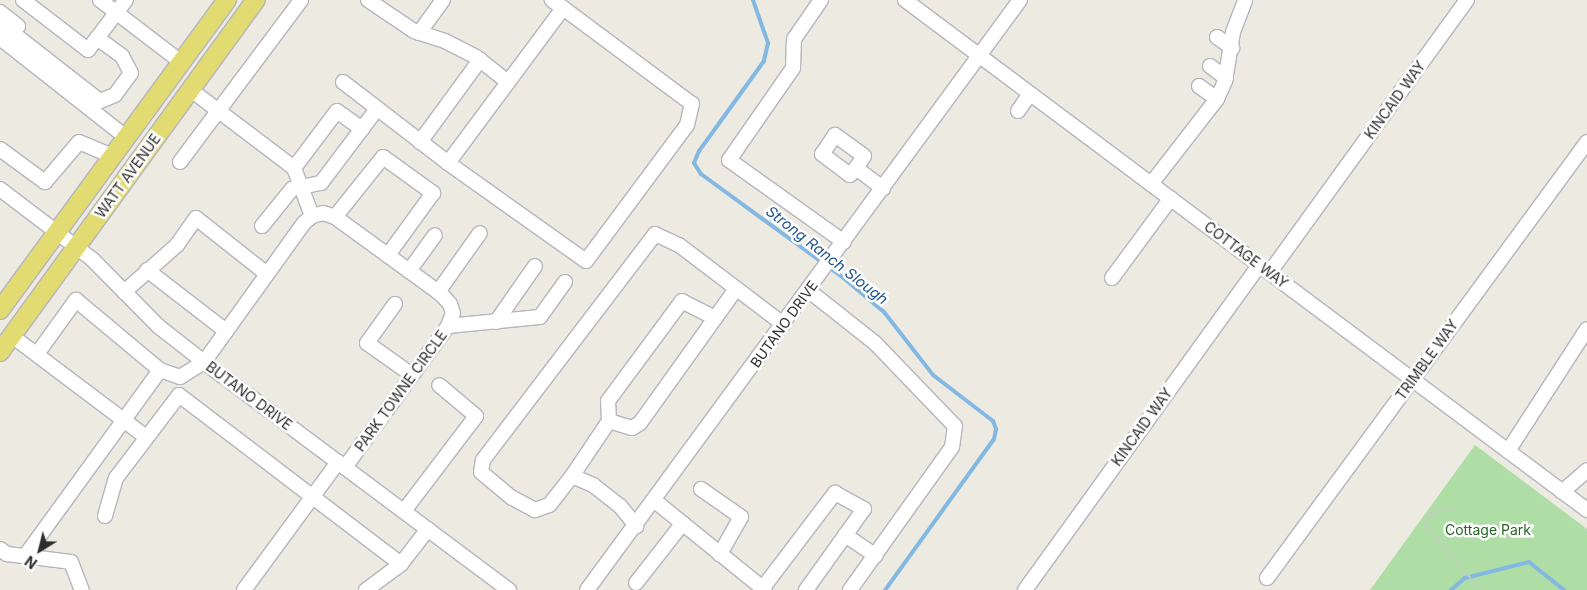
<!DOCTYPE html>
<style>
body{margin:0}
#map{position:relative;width:1587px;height:590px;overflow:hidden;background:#edeae2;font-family:Inter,sans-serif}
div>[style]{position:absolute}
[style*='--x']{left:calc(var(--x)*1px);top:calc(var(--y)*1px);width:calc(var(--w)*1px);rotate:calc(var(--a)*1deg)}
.green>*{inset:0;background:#aedda5}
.stream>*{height:4px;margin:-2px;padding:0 2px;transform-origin:2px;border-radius:2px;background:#82b8e2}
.path>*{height:2px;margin-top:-1px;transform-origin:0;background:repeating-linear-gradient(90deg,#c8c8c8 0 4px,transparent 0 6.5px)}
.roads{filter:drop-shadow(1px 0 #b5b5bf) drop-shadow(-1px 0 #b5b5bf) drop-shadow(0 1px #b5b5bf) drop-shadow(0 -1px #b5b5bf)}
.minor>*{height:14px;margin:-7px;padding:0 7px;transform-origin:7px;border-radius:7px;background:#fff}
.major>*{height:18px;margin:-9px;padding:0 9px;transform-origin:9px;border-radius:9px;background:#e2db72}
span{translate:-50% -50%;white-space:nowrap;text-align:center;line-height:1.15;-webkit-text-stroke:5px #fff;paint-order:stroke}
.street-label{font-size:14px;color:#2d2d2d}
.park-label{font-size:14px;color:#266424}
.water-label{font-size:15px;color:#1e5591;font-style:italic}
.north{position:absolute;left:15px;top:525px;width:50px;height:50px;-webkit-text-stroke:4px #fff;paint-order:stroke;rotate:216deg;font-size:14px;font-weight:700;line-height:20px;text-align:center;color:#2d2d2d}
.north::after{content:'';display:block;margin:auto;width:18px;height:22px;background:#2d2d2d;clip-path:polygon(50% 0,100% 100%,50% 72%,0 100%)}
</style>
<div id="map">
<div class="green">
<i style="clip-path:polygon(1475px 445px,1587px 529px,1587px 590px,1370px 590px)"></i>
</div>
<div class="stream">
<i style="--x:753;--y:0;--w:46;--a:70.8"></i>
<i style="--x:768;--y:43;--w:18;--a:103"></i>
<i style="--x:764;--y:61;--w:111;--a:125.8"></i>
<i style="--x:699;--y:151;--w:13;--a:113"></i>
<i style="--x:694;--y:163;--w:13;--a:58"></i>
<i style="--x:701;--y:174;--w:173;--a:36.1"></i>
<i style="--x:841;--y:276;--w:56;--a:39.9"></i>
<i style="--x:884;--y:312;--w:80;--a:52.1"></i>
<i style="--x:933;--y:375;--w:76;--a:37.5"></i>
<i style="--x:993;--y:421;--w:9;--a:69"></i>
<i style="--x:996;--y:429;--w:10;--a:101"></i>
<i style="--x:994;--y:439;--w:186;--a:125.8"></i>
<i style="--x:1451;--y:590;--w:18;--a:-41"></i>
<i style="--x:1465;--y:578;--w:66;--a:-14"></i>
<i style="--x:1529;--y:562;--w:45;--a:38.7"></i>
</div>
<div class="path">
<i style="--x:1457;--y:508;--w:24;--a:171"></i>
<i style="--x:1433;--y:512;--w:16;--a:120"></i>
<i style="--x:1425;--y:526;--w:85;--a:48.8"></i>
</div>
<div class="roads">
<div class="minor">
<i style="--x:23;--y:0;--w:82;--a:37.6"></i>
<i style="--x:88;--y:50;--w:63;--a:-52.8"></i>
<i style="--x:100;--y:0;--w:102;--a:37.4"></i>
<i style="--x:368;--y:0;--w:55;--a:34"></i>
<i style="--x:414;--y:31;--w:33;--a:18"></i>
<i style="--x:445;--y:41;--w:35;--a:27"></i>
<i style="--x:476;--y:57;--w:41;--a:38"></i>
<i style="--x:821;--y:0;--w:47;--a:124.7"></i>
<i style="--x:794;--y:39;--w:29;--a:92"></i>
<i style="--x:793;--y:68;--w:112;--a:124.8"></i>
<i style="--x:729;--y:160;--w:141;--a:35.5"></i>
<i style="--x:905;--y:0;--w:852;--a:36.79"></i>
<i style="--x:0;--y:12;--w:23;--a:38"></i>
<i style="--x:0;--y:23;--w:127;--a:38"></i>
<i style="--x:100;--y:101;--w:16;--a:-22"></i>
<i style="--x:115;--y:95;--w:27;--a:-54"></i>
<i style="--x:131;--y:73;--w:19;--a:-118"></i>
<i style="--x:122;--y:56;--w:31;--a:-144"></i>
<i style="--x:419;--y:33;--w:41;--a:-54"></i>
<i style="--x:1217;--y:37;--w:19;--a:36"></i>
<i style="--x:0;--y:38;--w:160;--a:38.2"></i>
<i style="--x:1210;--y:66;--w:20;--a:37"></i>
<i style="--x:343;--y:82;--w:133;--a:37.6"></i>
<i style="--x:448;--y:163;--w:169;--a:35.4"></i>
<i style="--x:586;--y:261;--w:169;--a:-53.4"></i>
<i style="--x:687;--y:125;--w:22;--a:-77"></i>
<i style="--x:692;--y:104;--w:161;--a:-143.3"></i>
<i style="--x:1199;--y:86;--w:22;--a:36"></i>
<i style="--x:191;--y:90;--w:129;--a:37.1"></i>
<i style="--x:294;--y:168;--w:51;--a:69.4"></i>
<i style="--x:1018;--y:111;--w:21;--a:-55"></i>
<i style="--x:420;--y:142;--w:102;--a:-53.8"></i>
<i style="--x:0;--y:149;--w:56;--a:36.3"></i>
<i style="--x:45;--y:182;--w:52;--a:-49.6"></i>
<i style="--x:79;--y:142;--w:36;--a:23"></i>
<i style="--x:180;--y:162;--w:202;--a:-53.2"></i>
<i style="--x:448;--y:163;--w:193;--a:-53.4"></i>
<i style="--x:563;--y:8;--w:14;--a:-144"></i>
<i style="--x:294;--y:168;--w:71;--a:-53"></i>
<i style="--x:337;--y:111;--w:31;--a:36"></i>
<i style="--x:856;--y:168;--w:14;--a:-56"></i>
<i style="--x:864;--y:156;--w:36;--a:-144"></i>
<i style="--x:835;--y:135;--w:23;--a:124"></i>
<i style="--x:822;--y:154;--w:35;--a:37"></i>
<i style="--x:850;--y:175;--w:9;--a:-49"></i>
<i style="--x:856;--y:168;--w:34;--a:37"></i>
<i style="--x:1151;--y:184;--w:108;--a:-52.2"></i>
<i style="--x:1217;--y:99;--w:20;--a:-66"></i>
<i style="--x:1225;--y:81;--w:50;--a:-80.7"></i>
<i style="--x:1233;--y:32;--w:34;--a:-69"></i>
<i style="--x:0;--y:189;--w:116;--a:37.3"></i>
<i style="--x:92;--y:259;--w:94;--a:45.4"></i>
<i style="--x:158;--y:326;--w:58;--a:38"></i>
<i style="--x:204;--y:362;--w:381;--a:36.8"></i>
<i style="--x:335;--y:217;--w:77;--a:-51.3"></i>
<i style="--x:383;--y:157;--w:62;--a:35.8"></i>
<i style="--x:433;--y:193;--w:77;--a:126"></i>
<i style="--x:262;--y:226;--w:48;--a:-51"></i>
<i style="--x:292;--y:189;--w:30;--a:-12"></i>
<i style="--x:321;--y:183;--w:93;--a:-52.9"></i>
<i style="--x:147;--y:270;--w:100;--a:37.7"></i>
<i style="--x:409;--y:271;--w:44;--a:-54.2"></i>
<i style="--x:1270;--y:272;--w:336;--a:-54.1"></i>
<i style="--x:1112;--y:278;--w:99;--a:-53.6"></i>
<i style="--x:808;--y:290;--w:85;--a:38.3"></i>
<i style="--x:875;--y:343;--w:115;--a:46.1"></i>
<i style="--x:955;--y:426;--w:21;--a:98"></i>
<i style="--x:952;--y:447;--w:176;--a:125.5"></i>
<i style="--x:124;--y:292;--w:71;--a:-41.6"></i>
<i style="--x:177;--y:245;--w:33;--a:-55"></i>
<i style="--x:196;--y:218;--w:90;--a:38.3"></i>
<i style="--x:438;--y:292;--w:72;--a:-54.6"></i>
<i style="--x:395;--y:304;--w:48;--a:125.7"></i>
<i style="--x:367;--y:343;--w:55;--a:35.4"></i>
<i style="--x:715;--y:318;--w:37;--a:-153"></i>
<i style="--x:682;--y:301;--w:124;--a:126.5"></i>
<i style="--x:608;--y:401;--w:20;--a:87"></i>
<i style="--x:609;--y:421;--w:66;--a:123.9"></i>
<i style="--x:572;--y:476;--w:37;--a:128"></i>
<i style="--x:549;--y:505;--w:15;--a:160"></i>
<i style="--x:535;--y:510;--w:26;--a:-152"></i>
<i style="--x:512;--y:498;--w:40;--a:-140"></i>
<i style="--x:481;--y:472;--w:12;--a:-81"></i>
<i style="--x:483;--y:460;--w:284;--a:-52.7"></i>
<i style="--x:655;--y:234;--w:26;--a:25"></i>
<i style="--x:679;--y:245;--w:131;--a:37.2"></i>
<i style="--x:496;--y:322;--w:68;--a:-55.1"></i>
<i style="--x:448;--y:326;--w:92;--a:-5.6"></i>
<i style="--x:540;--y:317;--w:43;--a:-54.5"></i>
<i style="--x:12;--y:336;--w:168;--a:37"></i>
<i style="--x:37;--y:354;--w:67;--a:-54.2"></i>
<i style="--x:76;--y:300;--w:109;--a:39.8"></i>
<i style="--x:160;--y:370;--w:21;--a:19"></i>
<i style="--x:180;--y:377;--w:28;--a:-32"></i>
<i style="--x:204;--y:362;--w:171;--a:-54.3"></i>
<i style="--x:304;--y:223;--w:11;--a:-41"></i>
<i style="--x:312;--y:216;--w:11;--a:-15"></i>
<i style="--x:323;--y:213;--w:13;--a:18"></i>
<i style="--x:335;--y:217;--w:131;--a:36"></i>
<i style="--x:441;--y:294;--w:13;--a:48"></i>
<i style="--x:450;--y:304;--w:9;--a:72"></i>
<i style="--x:453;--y:313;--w:14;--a:111"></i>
<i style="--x:448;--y:326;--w:175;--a:126.1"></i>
<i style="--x:609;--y:421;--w:24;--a:17"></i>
<i style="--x:632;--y:428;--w:9;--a:-32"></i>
<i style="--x:640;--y:423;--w:165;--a:-54.4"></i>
<i style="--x:1508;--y:451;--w:145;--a:-57.1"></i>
<i style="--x:572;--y:476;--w:23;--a:23"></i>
<i style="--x:593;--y:485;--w:34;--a:38"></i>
<i style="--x:620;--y:506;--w:26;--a:51"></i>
<i style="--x:701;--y:489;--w:49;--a:35"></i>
<i style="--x:741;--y:517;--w:43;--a:119.6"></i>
<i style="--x:1562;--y:492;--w:33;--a:-41"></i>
<i style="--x:655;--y:501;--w:141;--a:39"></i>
<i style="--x:404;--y:511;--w:119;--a:-52.8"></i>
<i style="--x:476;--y:416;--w:48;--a:-140"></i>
<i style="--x:105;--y:516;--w:40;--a:-74"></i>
<i style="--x:116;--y:478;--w:104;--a:-52.8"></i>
<i style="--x:179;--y:395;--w:279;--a:37.3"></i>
<i style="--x:401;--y:564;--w:44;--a:-52.4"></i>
<i style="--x:845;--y:535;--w:37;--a:34"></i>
<i style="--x:0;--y:549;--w:9;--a:36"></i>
<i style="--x:7;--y:554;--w:64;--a:7.1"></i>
<i style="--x:71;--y:562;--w:30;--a:69"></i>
<i style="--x:25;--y:556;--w:230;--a:-54"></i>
<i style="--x:1267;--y:578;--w:541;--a:-53.72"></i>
<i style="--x:636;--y:583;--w:76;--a:-51.9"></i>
<i style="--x:762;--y:589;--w:121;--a:-52.8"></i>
<i style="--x:835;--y:493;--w:33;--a:29"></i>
<i style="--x:864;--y:509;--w:100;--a:125.6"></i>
<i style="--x:244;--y:590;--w:159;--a:-53.7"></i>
<i style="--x:366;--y:590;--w:44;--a:-36.6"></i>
<i style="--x:587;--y:590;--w:732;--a:-53.73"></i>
<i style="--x:1025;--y:590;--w:400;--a:-54.2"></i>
</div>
<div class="major">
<i style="--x:0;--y:310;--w:384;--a:-53.8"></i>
<i style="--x:0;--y:352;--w:435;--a:-54"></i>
</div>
</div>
<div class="street-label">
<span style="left:1395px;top:100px;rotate:-54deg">KINCAID WAY</span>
<span style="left:128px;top:176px;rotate:-54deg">WATT AVENUE</span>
<span style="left:1246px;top:255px;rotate:37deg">COTTAGE WAY</span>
<span style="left:784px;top:324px;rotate:-54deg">BUTANO DRIVE</span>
<span style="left:1427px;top:360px;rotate:-54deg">TRIMBLE WAY</span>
<span style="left:401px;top:391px;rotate:-54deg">PARK TOWNE CIRCLE</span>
<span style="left:249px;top:396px;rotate:37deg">BUTANO DRIVE</span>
<span style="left:1142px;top:427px;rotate:-54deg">KINCAID WAY</span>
</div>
<div class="park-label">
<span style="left:1488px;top:530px">Cottage Park</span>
</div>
<div class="water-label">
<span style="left:827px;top:255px;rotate:38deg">Strong Ranch Slough</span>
</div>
<div class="north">N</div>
</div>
